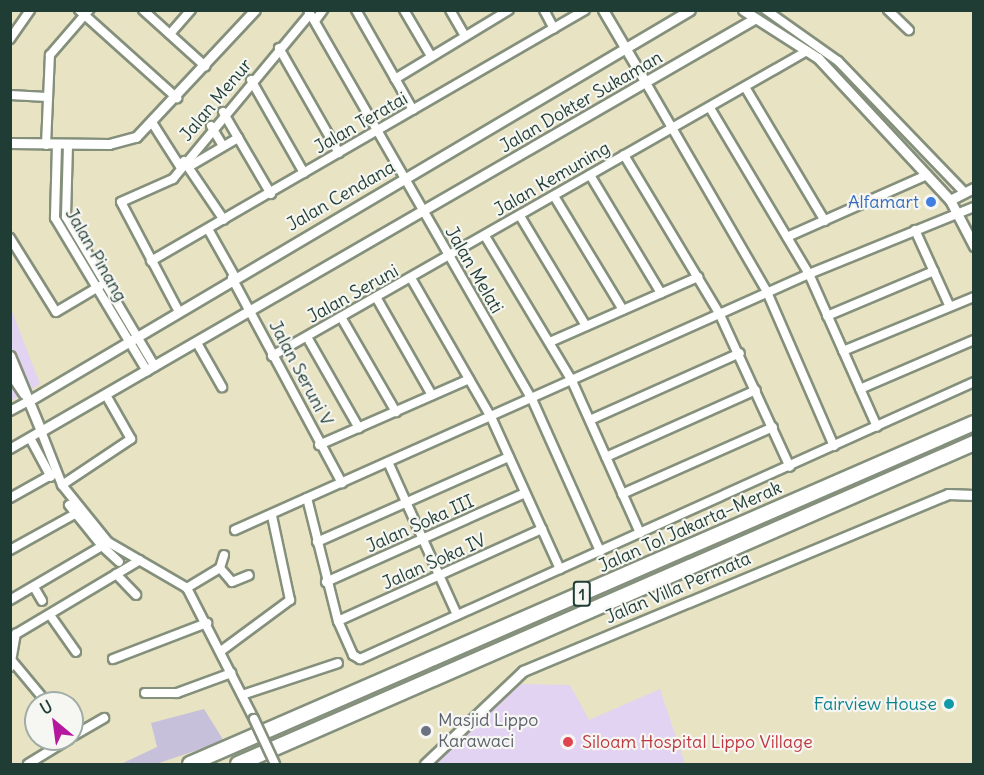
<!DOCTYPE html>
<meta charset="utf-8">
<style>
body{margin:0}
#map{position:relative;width:984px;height:775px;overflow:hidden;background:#e8e3c3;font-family:Delius,sans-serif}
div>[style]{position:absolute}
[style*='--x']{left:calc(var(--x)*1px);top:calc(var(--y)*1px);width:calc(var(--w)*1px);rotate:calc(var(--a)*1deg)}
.built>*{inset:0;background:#e3d3f2}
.industrial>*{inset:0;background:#c6c0da}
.roads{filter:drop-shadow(2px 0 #84907c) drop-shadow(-2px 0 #84907c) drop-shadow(0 2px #84907c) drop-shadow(0 -2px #84907c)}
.minor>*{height:8px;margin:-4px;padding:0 4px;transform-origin:4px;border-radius:4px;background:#fff}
.tertiary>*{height:9px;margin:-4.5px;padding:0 4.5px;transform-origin:4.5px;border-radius:4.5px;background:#fff}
.motorway>*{height:14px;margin:-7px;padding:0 7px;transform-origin:7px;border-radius:7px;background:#fff}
.bridges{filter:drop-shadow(2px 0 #84907c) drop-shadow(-2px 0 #84907c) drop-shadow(0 2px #84907c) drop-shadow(0 -2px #84907c)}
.minor-bridge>*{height:8px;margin:-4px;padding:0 4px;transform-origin:4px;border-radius:4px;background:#fff}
.dots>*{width:16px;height:16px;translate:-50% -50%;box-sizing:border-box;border:3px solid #f6f6f2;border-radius:50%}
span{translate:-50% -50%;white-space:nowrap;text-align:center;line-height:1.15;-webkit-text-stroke:4.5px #f6f6f2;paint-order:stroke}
.shield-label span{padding:2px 4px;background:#f6f6f2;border:2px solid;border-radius:4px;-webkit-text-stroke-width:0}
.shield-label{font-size:16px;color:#1f3d34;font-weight:700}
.street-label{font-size:18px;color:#1f3d34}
.shop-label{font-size:18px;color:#366cbe}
.right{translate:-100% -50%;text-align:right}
.culture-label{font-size:18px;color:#0d838f}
.worship-label{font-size:18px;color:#5b616d}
.left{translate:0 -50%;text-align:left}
.health-label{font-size:18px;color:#be3a42}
.frame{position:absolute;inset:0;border:12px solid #1f3d34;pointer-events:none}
.north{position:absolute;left:24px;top:691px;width:60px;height:60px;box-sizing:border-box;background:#f6f6f2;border:2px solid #a0aca6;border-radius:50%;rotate:331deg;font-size:16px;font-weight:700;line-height:24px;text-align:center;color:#1f3d34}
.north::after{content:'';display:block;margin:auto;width:21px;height:27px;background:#b5179e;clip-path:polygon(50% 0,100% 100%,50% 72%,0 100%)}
</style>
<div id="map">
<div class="built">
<i style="clip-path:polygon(10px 306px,40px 384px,11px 401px,10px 401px)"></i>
<i style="clip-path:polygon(521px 684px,570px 685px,589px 720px,660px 689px,685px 764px,434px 764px)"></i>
</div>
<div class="industrial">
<i style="clip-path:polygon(204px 709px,224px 741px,156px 764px,121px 764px,157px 747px,151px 723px)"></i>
</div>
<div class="roads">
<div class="minor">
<i style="--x:79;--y:10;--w:132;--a:41.9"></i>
<i style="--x:143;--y:10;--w:84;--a:42.1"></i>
<i style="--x:308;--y:10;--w:449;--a:60.1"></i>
<i style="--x:532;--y:399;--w:167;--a:65.9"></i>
<i style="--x:356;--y:10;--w:115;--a:60.3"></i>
<i style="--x:404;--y:10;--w:53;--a:59.6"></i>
<i style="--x:450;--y:10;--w:30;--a:60"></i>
<i style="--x:544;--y:10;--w:21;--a:62"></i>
<i style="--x:766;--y:10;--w:88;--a:35.3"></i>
<i style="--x:838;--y:61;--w:182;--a:46.1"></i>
<i style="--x:888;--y:10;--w:29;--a:44"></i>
<i style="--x:315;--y:21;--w:14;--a:-54"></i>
<i style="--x:170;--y:34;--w:32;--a:-49"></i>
<i style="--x:10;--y:39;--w:35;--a:-55"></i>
<i style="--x:279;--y:48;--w:121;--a:60.3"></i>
<i style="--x:395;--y:79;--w:133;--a:-31.2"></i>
<i style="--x:251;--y:80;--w:107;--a:60.3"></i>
<i style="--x:646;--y:83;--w:241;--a:59.9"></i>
<i style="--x:767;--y:292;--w:168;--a:66.5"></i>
<i style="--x:745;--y:87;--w:156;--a:59.2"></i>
<i style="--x:10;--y:95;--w:37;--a:3"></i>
<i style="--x:710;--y:108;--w:193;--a:59.2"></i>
<i style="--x:809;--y:274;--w:167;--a:66"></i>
<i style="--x:223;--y:112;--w:95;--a:59.7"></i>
<i style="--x:153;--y:124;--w:52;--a:57.5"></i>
<i style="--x:211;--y:126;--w:23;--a:59"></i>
<i style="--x:46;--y:145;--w:90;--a:-87.5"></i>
<i style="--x:50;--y:55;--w:60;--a:-49.1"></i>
<i style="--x:57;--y:145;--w:73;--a:91.6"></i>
<i style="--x:55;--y:218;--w:179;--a:59"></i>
<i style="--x:68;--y:145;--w:72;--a:91.6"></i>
<i style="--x:66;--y:217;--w:174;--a:59.3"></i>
<i style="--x:624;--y:155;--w:187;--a:59"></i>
<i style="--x:720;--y:315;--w:167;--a:65.3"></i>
<i style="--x:184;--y:161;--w:71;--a:55.9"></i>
<i style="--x:190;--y:166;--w:56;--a:-30.3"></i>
<i style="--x:590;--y:175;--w:138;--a:59"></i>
<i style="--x:554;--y:196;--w:133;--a:58.8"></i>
<i style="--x:520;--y:216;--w:128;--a:59"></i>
<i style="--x:208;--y:229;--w:55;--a:60.6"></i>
<i style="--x:915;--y:230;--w:82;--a:65.6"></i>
<i style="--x:485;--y:236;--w:169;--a:59"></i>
<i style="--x:572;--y:381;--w:167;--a:65.9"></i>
<i style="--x:787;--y:237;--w:153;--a:-23.9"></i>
<i style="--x:10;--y:238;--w:87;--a:58.1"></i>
<i style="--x:56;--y:312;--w:51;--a:-30.6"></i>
<i style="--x:151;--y:261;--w:501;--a:-30.04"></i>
<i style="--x:232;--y:278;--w:233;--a:61.8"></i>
<i style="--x:411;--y:278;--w:160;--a:60.1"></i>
<i style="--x:491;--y:417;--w:167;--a:65.6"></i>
<i style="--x:376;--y:297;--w:113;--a:60.3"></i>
<i style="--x:178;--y:310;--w:122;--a:-117.8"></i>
<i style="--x:121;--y:202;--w:57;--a:-23.9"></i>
<i style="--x:173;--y:179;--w:214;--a:-50.3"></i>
<i style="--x:827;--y:316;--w:116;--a:-22.8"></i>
<i style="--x:341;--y:317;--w:110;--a:59.9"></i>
<i style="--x:307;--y:337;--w:105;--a:60.3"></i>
<i style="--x:550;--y:342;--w:162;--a:-23.7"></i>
<i style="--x:197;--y:343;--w:51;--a:60.4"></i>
<i style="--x:843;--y:351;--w:142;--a:-22.4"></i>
<i style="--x:272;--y:356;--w:616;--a:-29.69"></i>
<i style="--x:860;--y:389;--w:124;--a:-23.3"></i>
<i style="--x:10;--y:411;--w:19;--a:-28"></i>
<i style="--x:590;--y:420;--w:164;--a:-24.1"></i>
<i style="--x:41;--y:431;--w:58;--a:68.7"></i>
<i style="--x:62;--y:485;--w:73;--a:51.1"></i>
<i style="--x:108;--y:542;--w:91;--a:30.2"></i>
<i style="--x:30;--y:438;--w:44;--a:61.7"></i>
<i style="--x:319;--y:445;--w:164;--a:-23.7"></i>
<i style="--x:10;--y:449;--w:36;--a:-30"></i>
<i style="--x:606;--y:457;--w:164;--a:-24.1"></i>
<i style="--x:388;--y:462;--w:168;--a:65.7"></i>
<i style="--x:62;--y:485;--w:83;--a:-33.7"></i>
<i style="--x:131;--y:439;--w:51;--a:-119.6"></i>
<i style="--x:622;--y:494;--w:165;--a:-23.9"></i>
<i style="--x:10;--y:498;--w:47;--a:-29.3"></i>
<i style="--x:307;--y:498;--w:127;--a:75.9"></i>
<i style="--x:338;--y:621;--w:37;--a:66"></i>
<i style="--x:353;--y:655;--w:8;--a:30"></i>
<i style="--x:360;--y:659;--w:674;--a:-24.28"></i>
<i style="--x:69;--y:505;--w:53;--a:51.2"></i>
<i style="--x:235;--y:530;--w:628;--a:-24.04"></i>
<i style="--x:809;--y:274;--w:178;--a:-22.1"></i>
<i style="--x:317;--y:542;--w:210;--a:-23.9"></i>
<i style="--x:10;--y:550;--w:74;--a:-29"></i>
<i style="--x:224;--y:555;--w:14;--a:107"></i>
<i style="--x:220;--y:568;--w:39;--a:149"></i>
<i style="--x:187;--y:588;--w:147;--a:62.9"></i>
<i style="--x:220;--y:568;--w:18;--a:49"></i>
<i style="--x:232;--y:582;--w:18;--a:-22"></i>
<i style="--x:116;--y:574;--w:29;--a:46"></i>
<i style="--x:326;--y:582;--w:218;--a:-24.1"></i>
<i style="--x:34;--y:587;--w:16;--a:60"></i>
<i style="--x:10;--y:600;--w:107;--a:-30.4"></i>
<i style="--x:102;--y:546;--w:23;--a:43"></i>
<i style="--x:50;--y:615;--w:45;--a:54.9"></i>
<i style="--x:338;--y:621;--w:224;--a:-24.3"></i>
<i style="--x:221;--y:651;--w:86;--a:-36.5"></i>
<i style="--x:290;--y:600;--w:86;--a:-102.1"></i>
<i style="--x:113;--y:659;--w:101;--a:-21"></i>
<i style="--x:13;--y:662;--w:53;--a:50.3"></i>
<i style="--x:10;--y:667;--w:34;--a:-80"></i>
<i style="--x:16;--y:634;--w:144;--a:-30.8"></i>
<i style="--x:145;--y:693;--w:32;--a:0"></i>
<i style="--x:177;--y:693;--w:58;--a:-20.3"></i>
<i style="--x:242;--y:695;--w:101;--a:-18.4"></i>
<i style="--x:73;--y:736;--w:36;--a:-30"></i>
<i style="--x:28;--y:764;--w:48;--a:-31.4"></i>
</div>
<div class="tertiary">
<i style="--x:603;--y:10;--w:85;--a:59.5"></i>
<i style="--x:743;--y:10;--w:89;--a:32.6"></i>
<i style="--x:818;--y:58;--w:194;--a:47.1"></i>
<i style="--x:950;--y:200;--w:52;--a:62.4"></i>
<i style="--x:10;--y:143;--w:99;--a:0.6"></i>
<i style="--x:109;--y:144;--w:28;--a:-15"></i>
<i style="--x:136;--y:137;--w:174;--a:-46.9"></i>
<i style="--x:950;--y:200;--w:27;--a:-27"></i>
<i style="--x:10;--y:356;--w:81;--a:67.5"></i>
<i style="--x:41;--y:431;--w:823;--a:-30.02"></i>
<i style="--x:10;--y:373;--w:25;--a:56"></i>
<i style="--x:27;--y:402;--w:770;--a:-30.59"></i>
<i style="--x:425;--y:764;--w:135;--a:-43.5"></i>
<i style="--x:523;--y:671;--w:460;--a:-22.6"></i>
<i style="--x:948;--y:494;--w:26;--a:2"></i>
</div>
<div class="motorway">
<i style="--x:190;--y:764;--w:855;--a:-23.51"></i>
<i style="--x:238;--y:764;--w:803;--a:-23.56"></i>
</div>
</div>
<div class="bridges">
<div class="minor-bridge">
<i style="--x:254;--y:719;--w:50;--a:65"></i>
</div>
</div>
<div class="dots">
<i style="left:931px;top:202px;background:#3f7fe0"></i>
<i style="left:949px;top:704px;background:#0f9aa8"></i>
<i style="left:426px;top:731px;background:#6b7280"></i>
<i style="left:568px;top:742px;background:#e0444e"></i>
</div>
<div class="shield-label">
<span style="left:582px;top:594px">1</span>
</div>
<div class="street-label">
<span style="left:216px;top:100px;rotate:-50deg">Jalan Menur</span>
<span style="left:581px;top:102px;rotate:-30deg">Jalan Dokter Sukaman</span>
<span style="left:361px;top:123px;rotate:-30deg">Jalan Teratai</span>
<span style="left:552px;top:179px;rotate:-30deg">Jalan Kemuning</span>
<span style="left:341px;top:196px;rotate:-30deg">Jalan Cendana</span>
<span style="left:96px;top:255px;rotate:60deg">Jalan Pinang</span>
<span style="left:474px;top:270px;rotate:60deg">Jalan Melati</span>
<span style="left:353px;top:294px;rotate:-29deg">Jalan Seruni</span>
<span style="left:301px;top:373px;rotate:62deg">Jalan Seruni V</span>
<span style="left:420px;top:524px;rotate:-24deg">Jalan Soka III</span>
<span style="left:690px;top:527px;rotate:-24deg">Jalan Tol Jakarta–Merak</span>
<span style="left:434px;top:562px;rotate:-24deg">Jalan Soka IV</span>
<span style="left:678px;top:588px;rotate:-23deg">Jalan Villa Permata</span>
</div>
<div class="shop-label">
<span class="right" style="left:919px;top:202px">Alfamart</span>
</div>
<div class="culture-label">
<span class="right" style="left:937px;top:704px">Fairview House</span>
</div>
<div class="worship-label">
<span class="left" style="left:438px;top:731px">Masjid Lippo<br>Karawaci</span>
</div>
<div class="health-label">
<span class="left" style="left:582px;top:742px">Siloam Hospital Lippo Village</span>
</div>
<div class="frame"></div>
<div class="north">U</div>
</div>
